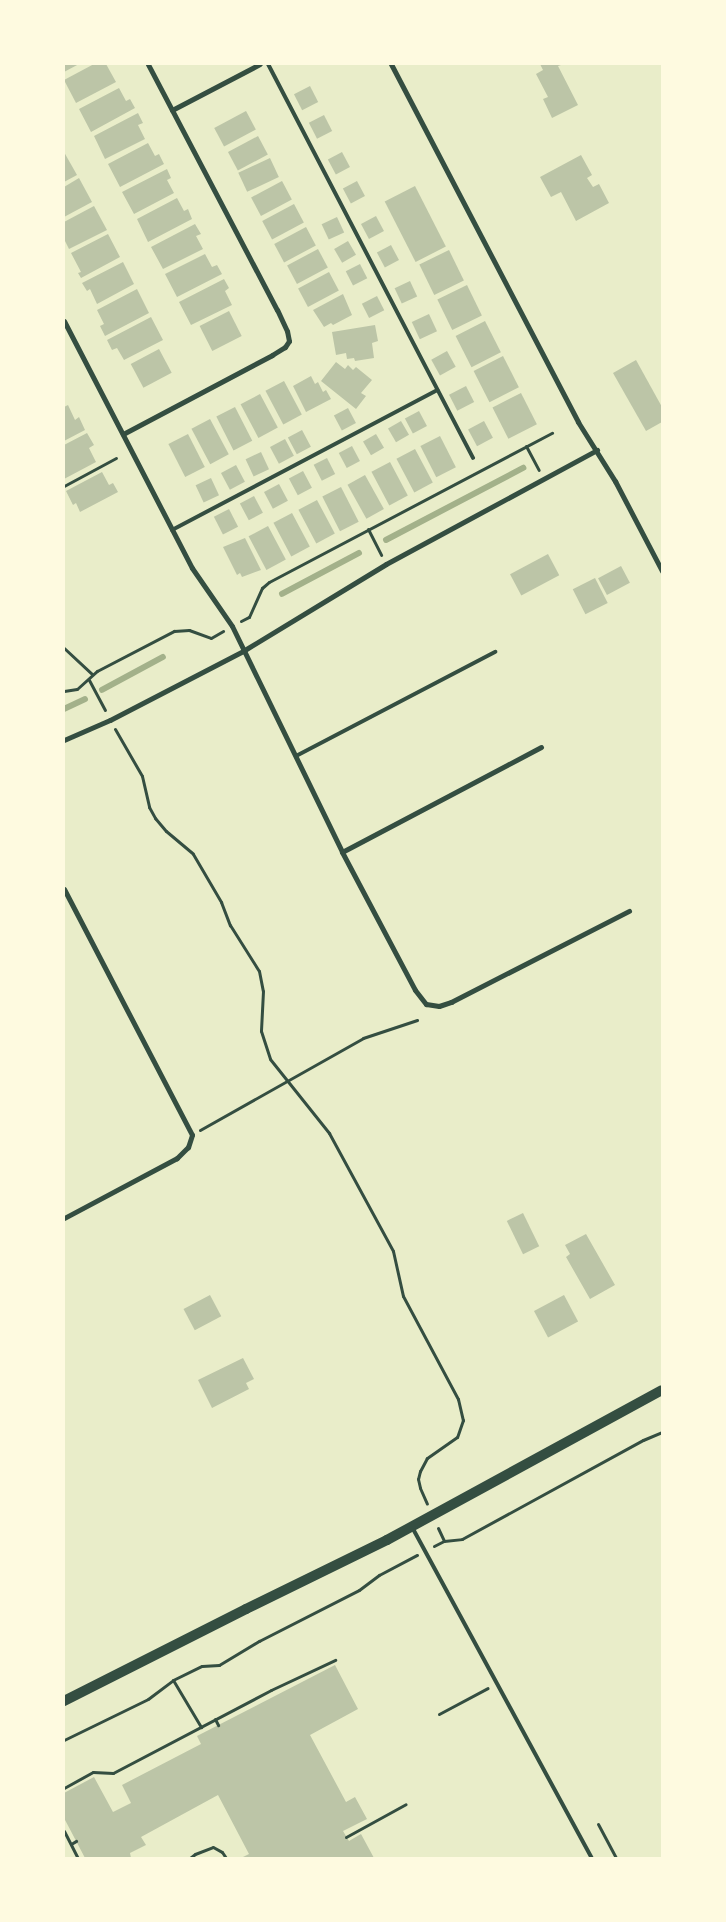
<!DOCTYPE html>
<style>
body{margin:0}
#map{position:relative;width:726px;height:1922px;overflow:hidden;background:#e9edc9;font-family:Mulish,sans-serif}
div>[style]{position:absolute}
[style*='--x']{left:calc(var(--x)*1px);top:calc(var(--y)*1px);width:calc(var(--w)*1px);rotate:calc(var(--a)*1deg)}
.stream>*{height:5.5px;margin:-2.75px;padding:0 2.75px;transform-origin:2.75px;border-radius:2.75px;background:#a3b18a}
.building>*{inset:0;background:#bcc5a7;transform-origin:0 0}
.path>*{height:3px;margin:-1.5px;padding:0 1.5px;transform-origin:1.5px;border-radius:1.5px;background:#344e41}
.service>*{height:4px;margin:-2px;padding:0 2px;transform-origin:2px;border-radius:2px;background:#344e41}
.minor>*{height:5px;margin:-2.5px;padding:0 2.5px;transform-origin:2.5px;border-radius:2.5px;background:#344e41}
.secondary>*{height:10px;margin:-5px;padding:0 5px;transform-origin:5px;border-radius:5px;background:#344e41}
span{translate:-50% -50%;white-space:nowrap;text-align:center;line-height:1.15;-webkit-text-stroke:5px #fefae0;paint-order:stroke}
.frame{position:absolute;inset:0;border:65px solid #fefae0;pointer-events:none}
</style>
<div id="map">
<div class="stream">
<i style="--x:386;--y:540;--w:155;--a:-27.7"></i>
<i style="--x:282;--y:594;--w:87;--a:-28"></i>
<i style="--x:102;--y:690;--w:69;--a:-28.4"></i>
<i style="--x:64;--y:709;--w:23;--a:-25"></i>
</div>
<div class="building">
<i style="clip-path:polygon(64px 64px,79px 64px,64px 72px)"></i>
<i style="clip-path:polygon(94px 64px,106px 64px,116px 82px,76px 103px,64px 80px)"></i>
<i style="clip-path:polygon(540px 64px,564px 64px,558px 66px,578px 105px,552px 118px,543px 99px,548px 97px,536px 74px,543px 70px)"></i>
<i style="left:310px;top:86px;width:18px;height:18px;rotate:63deg"></i>
<i style="clip-path:polygon(119px 88px,126px 101px,130px 99px,135px 108px,91px 132px,79px 109px)"></i>
<i style="left:246px;top:111px;width:21px;height:36px;rotate:62deg"></i>
<i style="clip-path:polygon(138px 113px,143px 123px,138px 125px,145px 139px,105px 159px,94px 136px)"></i>
<i style="left:324px;top:115px;width:18px;height:17px;rotate:63deg"></i>
<i style="left:258px;top:136px;width:21px;height:34px;rotate:62deg"></i>
<i style="clip-path:polygon(148px 143px,155px 156px,159px 154px,164px 164px,120px 187px,108px 164px)"></i>
<i style="clip-path:polygon(64px 152px,77px 175px,64px 182px)"></i>
<i style="left:342px;top:152px;width:17px;height:16px;rotate:62deg"></i>
<i style="clip-path:polygon(581px 155px,592px 175px,587px 178px,593px 187px,599px 184px,609px 203px,576px 221px,561px 192px,551px 197px,540px 177px)"></i>
<i style="left:270px;top:158px;width:21px;height:35px;rotate:65deg"></i>
<i style="clip-path:polygon(167px 169px,171px 178px,167px 180px,174px 193px,134px 214px,122px 192px)"></i>
<i style="clip-path:polygon(79px 178px,92px 202px,64px 217px,64px 187px)"></i>
<i style="left:282px;top:181px;width:21px;height:35px;rotate:62deg"></i>
<i style="left:357px;top:181px;width:17px;height:16px;rotate:62deg"></i>
<i style="left:415px;top:186px;width:68px;height:34px;rotate:63deg"></i>
<i style="clip-path:polygon(177px 198px,184px 211px,188px 209px,192px 219px,148px 242px,137px 219px)"></i>
<i style="left:294px;top:204px;width:21px;height:36px;rotate:62deg"></i>
<i style="clip-path:polygon(94px 206px,107px 230px,69px 249px,64px 239px,64px 222px)"></i>
<i style="left:376px;top:216px;width:17px;height:17px;rotate:62deg"></i>
<i style="left:337px;top:217px;width:17px;height:17px;rotate:65deg"></i>
<i style="clip-path:polygon(195px 224px,201px 234px,196px 236px,203px 249px,163px 269px,151px 247px)"></i>
<i style="left:306px;top:227px;width:21px;height:36px;rotate:62deg"></i>
<i style="clip-path:polygon(108px 234px,120px 257px,81px 278px,78px 273px,81px 272px,71px 253px)"></i>
<i style="left:348px;top:241px;width:16px;height:16px;rotate:60deg"></i>
<i style="left:391px;top:245px;width:17px;height:16px;rotate:62deg"></i>
<i style="left:318px;top:249px;width:21px;height:35px;rotate:62deg"></i>
<i style="left:449px;top:250px;width:34px;height:33px;rotate:64deg"></i>
<i style="clip-path:polygon(205px 254px,212px 267px,217px 265px,222px 274px,177px 297px,165px 274px)"></i>
<i style="clip-path:polygon(123px 262px,134px 284px,97px 304px,90px 289px,87px 291px,82px 283px)"></i>
<i style="left:360px;top:264px;width:16px;height:16px;rotate:63deg"></i>
<i style="left:329px;top:272px;width:21px;height:35px;rotate:62deg"></i>
<i style="clip-path:polygon(224px 279px,229px 288px,225px 291px,232px 305px,191px 325px,179px 302px)"></i>
<i style="left:410px;top:281px;width:17px;height:17px;rotate:65deg"></i>
<i style="left:467px;top:285px;width:34px;height:33px;rotate:64deg"></i>
<i style="clip-path:polygon(137px 289px,149px 313px,105px 336px,100px 326px,104px 324px,97px 310px)"></i>
<i style="clip-path:polygon(343px 294px,352px 315px,333px 325px,331px 323px,324px 327px,313px 310px)"></i>
<i style="left:377px;top:296px;width:16px;height:17px;rotate:63deg"></i>
<i style="left:229px;top:311px;width:28px;height:33px;rotate:63deg"></i>
<i style="left:429px;top:314px;width:19px;height:19px;rotate:65deg"></i>
<i style="clip-path:polygon(151px 317px,163px 340px,124px 360px,117px 348px,112px 350px,107px 340px)"></i>
<i style="left:485px;top:321px;width:35px;height:33px;rotate:63deg"></i>
<i style="clip-path:polygon(375px 325px,378px 341px,372px 343px,374px 358px,355px 361px,354px 358px,347px 359px,346px 353px,336px 355px,332px 332px)"></i>
<i style="left:159px;top:349px;width:27px;height:32px;rotate:62deg"></i>
<i style="left:447px;top:351px;width:18px;height:18px;rotate:61deg"></i>
<i style="left:503px;top:356px;width:35px;height:33px;rotate:63deg"></i>
<i style="clip-path:polygon(636px 360px,662px 407px,662px 422px,646px 431px,613px 373px)"></i>
<i style="clip-path:polygon(336px 362px,345px 369px,348px 365px,353px 370px,356px 367px,372px 380px,361px 393px,366px 396px,356px 409px,321px 381px)"></i>
<i style="clip-path:polygon(311px 376px,315px 384px,318px 382px,323px 392px,326px 390px,331px 399px,306px 412px,293px 386px)"></i>
<i style="left:284px;top:381px;width:38px;height:21px;rotate:62deg"></i>
<i style="left:466px;top:386px;width:18px;height:19px;rotate:63deg"></i>
<i style="left:521px;top:393px;width:35px;height:32px;rotate:63deg"></i>
<i style="left:260px;top:394px;width:38px;height:22px;rotate:62deg"></i>
<i style="clip-path:polygon(68px 405px,75px 420px,79px 417px,85px 430px,64px 441px,64px 407px)"></i>
<i style="left:235px;top:407px;width:38px;height:21px;rotate:63deg"></i>
<i style="left:348px;top:408px;width:17px;height:16px;rotate:62deg"></i>
<i style="left:419px;top:411px;width:17px;height:16px;rotate:62deg"></i>
<i style="left:210px;top:419px;width:40px;height:21px;rotate:62deg"></i>
<i style="left:401px;top:421px;width:16px;height:15px;rotate:60deg"></i>
<i style="left:484px;top:421px;width:19px;height:18px;rotate:62deg"></i>
<i style="left:302px;top:430px;width:19px;height:16px;rotate:62deg"></i>
<i style="clip-path:polygon(87px 433px,94px 445px,89px 448px,96px 462px,64px 479px,64px 445px)"></i>
<i style="left:188px;top:434px;width:37px;height:22px;rotate:63deg"></i>
<i style="left:376px;top:434px;width:16px;height:15px;rotate:60deg"></i>
<i style="left:440px;top:436px;width:35px;height:22px;rotate:63deg"></i>
<i style="left:285px;top:439px;width:19px;height:17px;rotate:62deg"></i>
<i style="left:352px;top:446px;width:17px;height:15px;rotate:62deg"></i>
<i style="left:415px;top:449px;width:38px;height:21px;rotate:62deg"></i>
<i style="left:261px;top:452px;width:19px;height:17px;rotate:65deg"></i>
<i style="left:327px;top:458px;width:18px;height:15px;rotate:63deg"></i>
<i style="left:390px;top:462px;width:38px;height:21px;rotate:62deg"></i>
<i style="left:236px;top:465px;width:19px;height:17px;rotate:62deg"></i>
<i style="left:303px;top:471px;width:19px;height:16px;rotate:62deg"></i>
<i style="clip-path:polygon(102px 472px,109px 485px,113px 483px,118px 492px,80px 512px,76px 503px,73px 505px,66px 491px)"></i>
<i style="left:365px;top:475px;width:39px;height:20px;rotate:61deg"></i>
<i style="left:211px;top:478px;width:19px;height:17px;rotate:65deg"></i>
<i style="left:279px;top:484px;width:19px;height:17px;rotate:62deg"></i>
<i style="left:341px;top:487px;width:39px;height:21px;rotate:63deg"></i>
<i style="left:254px;top:496px;width:19px;height:16px;rotate:62deg"></i>
<i style="left:317px;top:500px;width:38px;height:21px;rotate:62deg"></i>
<i style="left:229px;top:509px;width:20px;height:17px;rotate:63deg"></i>
<i style="left:292px;top:513px;width:38px;height:21px;rotate:62deg"></i>
<i style="left:268px;top:526px;width:38px;height:22px;rotate:62deg"></i>
<i style="clip-path:polygon(245px 538px,261px 570px,242px 577px,240px 573px,237px 575px,223px 547px)"></i>
<i style="left:548px;top:554px;width:24px;height:43px;rotate:62deg"></i>
<i style="left:621px;top:566px;width:19px;height:26px;rotate:62deg"></i>
<i style="left:595px;top:578px;width:28px;height:25px;rotate:63deg"></i>
<i style="left:523px;top:1213px;width:37px;height:18px;rotate:64deg"></i>
<i style="clip-path:polygon(586px 1234px,615px 1285px,590px 1299px,566px 1257px,570px 1254px,565px 1245px)"></i>
<i style="left:210px;top:1295px;width:24px;height:30px;rotate:62deg"></i>
<i style="left:564px;top:1295px;width:30px;height:34px;rotate:62deg"></i>
<i style="clip-path:polygon(243px 1358px,254px 1379px,246px 1383px,249px 1389px,212px 1408px,198px 1380px)"></i>
<i style="clip-path:polygon(335px 1665px,358px 1709px,310px 1735px,346px 1802px,355px 1797px,367px 1819px,343px 1831px,349px 1841px,361px 1834px,374px 1858px,241px 1858px,249px 1854px,218px 1795px,141px 1837px,146px 1845px,130px 1853px,131px 1858px,85px 1858px,64px 1818px,64px 1793px,94px 1777px,113px 1812px,131px 1803px,122px 1785px,201px 1744px,197px 1736px)"></i>
</div>
<div class="path">
<i style="--x:526;--y:446;--w:27;--a:62"></i>
<i style="--x:64;--y:486;--w:59;--a:-28.3"></i>
<i style="--x:368;--y:529;--w:29;--a:63"></i>
<i style="--x:241;--y:621;--w:9;--a:-27"></i>
<i style="--x:249;--y:617;--w:32;--a:-66"></i>
<i style="--x:262;--y:588;--w:9;--a:-41"></i>
<i style="--x:269;--y:582;--w:320;--a:-27.8"></i>
<i style="--x:64;--y:648;--w:38;--a:43"></i>
<i style="--x:89;--y:680;--w:34;--a:62"></i>
<i style="--x:64;--y:691;--w:13;--a:-9"></i>
<i style="--x:77;--y:689;--w:27;--a:-42"></i>
<i style="--x:97;--y:671;--w:87;--a:-27.5"></i>
<i style="--x:174;--y:631;--w:15;--a:-4"></i>
<i style="--x:189;--y:630;--w:23;--a:20"></i>
<i style="--x:211;--y:638;--w:14;--a:-30"></i>
<i style="--x:115;--y:729;--w:54;--a:60.1"></i>
<i style="--x:142;--y:776;--w:32;--a:77"></i>
<i style="--x:149;--y:807;--w:13;--a:61"></i>
<i style="--x:155;--y:818;--w:17;--a:50"></i>
<i style="--x:166;--y:831;--w:35;--a:40"></i>
<i style="--x:193;--y:854;--w:56;--a:59.7"></i>
<i style="--x:221;--y:902;--w:25;--a:69"></i>
<i style="--x:230;--y:925;--w:54;--a:57.8"></i>
<i style="--x:259;--y:971;--w:20;--a:79"></i>
<i style="--x:263;--y:991;--w:40;--a:92.9"></i>
<i style="--x:261;--y:1031;--w:29;--a:72"></i>
<i style="--x:270;--y:1059;--w:95;--a:51.4"></i>
<i style="--x:329;--y:1133;--w:134;--a:61.5"></i>
<i style="--x:393;--y:1251;--w:46;--a:77.5"></i>
<i style="--x:403;--y:1296;--w:117;--a:61.9"></i>
<i style="--x:458;--y:1399;--w:22;--a:77"></i>
<i style="--x:463;--y:1420;--w:18;--a:109"></i>
<i style="--x:457;--y:1437;--w:37;--a:145"></i>
<i style="--x:427;--y:1458;--w:15;--a:118"></i>
<i style="--x:420;--y:1471;--w:8;--a:104"></i>
<i style="--x:418;--y:1479;--w:9;--a:77"></i>
<i style="--x:420;--y:1488;--w:17;--a:66"></i>
<i style="--x:200;--y:1130;--w:187;--a:-29.4"></i>
<i style="--x:363;--y:1038;--w:57;--a:-18.4"></i>
<i style="--x:438;--y:1528;--w:14;--a:65"></i>
<i style="--x:434;--y:1546;--w:11;--a:-27"></i>
<i style="--x:444;--y:1541;--w:18;--a:-6"></i>
<i style="--x:462;--y:1539;--w:206;--a:-28.7"></i>
<i style="--x:643;--y:1440;--w:21;--a:-23"></i>
<i style="--x:173;--y:1680;--w:55;--a:59.2"></i>
<i style="--x:439;--y:1714;--w:55;--a:-28"></i>
<i style="--x:215;--y:1719;--w:7;--a:63"></i>
<i style="--x:64;--y:1740;--w:93;--a:-26"></i>
<i style="--x:148;--y:1699;--w:31;--a:-37"></i>
<i style="--x:173;--y:1680;--w:32;--a:-26"></i>
<i style="--x:202;--y:1666;--w:17;--a:-3"></i>
<i style="--x:219;--y:1665;--w:47;--a:-31"></i>
<i style="--x:259;--y:1641;--w:112;--a:-27"></i>
<i style="--x:359;--y:1590;--w:25;--a:-37"></i>
<i style="--x:379;--y:1575;--w:43;--a:-27.8"></i>
<i style="--x:64;--y:1788;--w:33;--a:-29"></i>
<i style="--x:93;--y:1772;--w:20;--a:3"></i>
<i style="--x:113;--y:1773;--w:178;--a:-27.7"></i>
<i style="--x:271;--y:1690;--w:71;--a:-25.1"></i>
<i style="--x:598;--y:1824;--w:38;--a:62"></i>
<i style="--x:64;--y:1831;--w:30;--a:63"></i>
<i style="--x:346;--y:1837;--w:68;--a:-28.8"></i>
<i style="--x:71;--y:1844;--w:6;--a:-31"></i>
<i style="--x:190;--y:1858;--w:6;--a:-39"></i>
<i style="--x:195;--y:1854;--w:19;--a:-21"></i>
<i style="--x:213;--y:1847;--w:10;--a:29"></i>
<i style="--x:222;--y:1852;--w:7;--a:56"></i>
</div>
<div class="service">
<i style="--x:268;--y:64;--w:444;--a:62.5"></i>
<i style="--x:172;--y:530;--w:300;--a:-27.8"></i>
<i style="--x:296;--y:756;--w:225;--a:-27.6"></i>
<i style="--x:412;--y:1527;--w:377;--a:61.5"></i>
</div>
<div class="minor">
<i style="--x:391;--y:64;--w:404;--a:62.4"></i>
<i style="--x:578;--y:422;--w:70;--a:57.9"></i>
<i style="--x:615;--y:481;--w:102;--a:62.4"></i>
<i style="--x:172;--y:110;--w:99;--a:-27.6"></i>
<i style="--x:64;--y:321;--w:278;--a:62.6"></i>
<i style="--x:192;--y:568;--w:70;--a:55.4"></i>
<i style="--x:232;--y:626;--w:251;--a:64"></i>
<i style="--x:342;--y:852;--w:156;--a:62.1"></i>
<i style="--x:415;--y:990;--w:18;--a:52"></i>
<i style="--x:426;--y:1004;--w:13;--a:9"></i>
<i style="--x:439;--y:1006;--w:13;--a:-18"></i>
<i style="--x:451;--y:1002;--w:200;--a:-27.1"></i>
<i style="--x:123;--y:434;--w:169;--a:-27.9"></i>
<i style="--x:272;--y:355;--w:15;--a:-32"></i>
<i style="--x:285;--y:347;--w:7;--a:-56"></i>
<i style="--x:289;--y:341;--w:10;--a:-101"></i>
<i style="--x:287;--y:331;--w:23;--a:-115"></i>
<i style="--x:277;--y:310;--w:278;--a:-117.7"></i>
<i style="--x:64;--y:740;--w:50;--a:-23.5"></i>
<i style="--x:110;--y:720;--w:150;--a:-27.4"></i>
<i style="--x:243;--y:651;--w:167;--a:-31.3"></i>
<i style="--x:386;--y:564;--w:240;--a:-28.4"></i>
<i style="--x:342;--y:852;--w:225;--a:-27.8"></i>
<i style="--x:64;--y:889;--w:277;--a:62.5"></i>
<i style="--x:192;--y:1135;--w:13;--a:108"></i>
<i style="--x:188;--y:1147;--w:16;--a:135"></i>
<i style="--x:177;--y:1158;--w:128;--a:152"></i>
</div>
<div class="secondary">
<i style="--x:64;--y:1701;--w:204;--a:-26.8"></i>
<i style="--x:246;--y:1609;--w:157;--a:-26.1"></i>
<i style="--x:387;--y:1540;--w:313;--a:-28.6"></i>
</div>
<div class="frame"></div>
</div>
